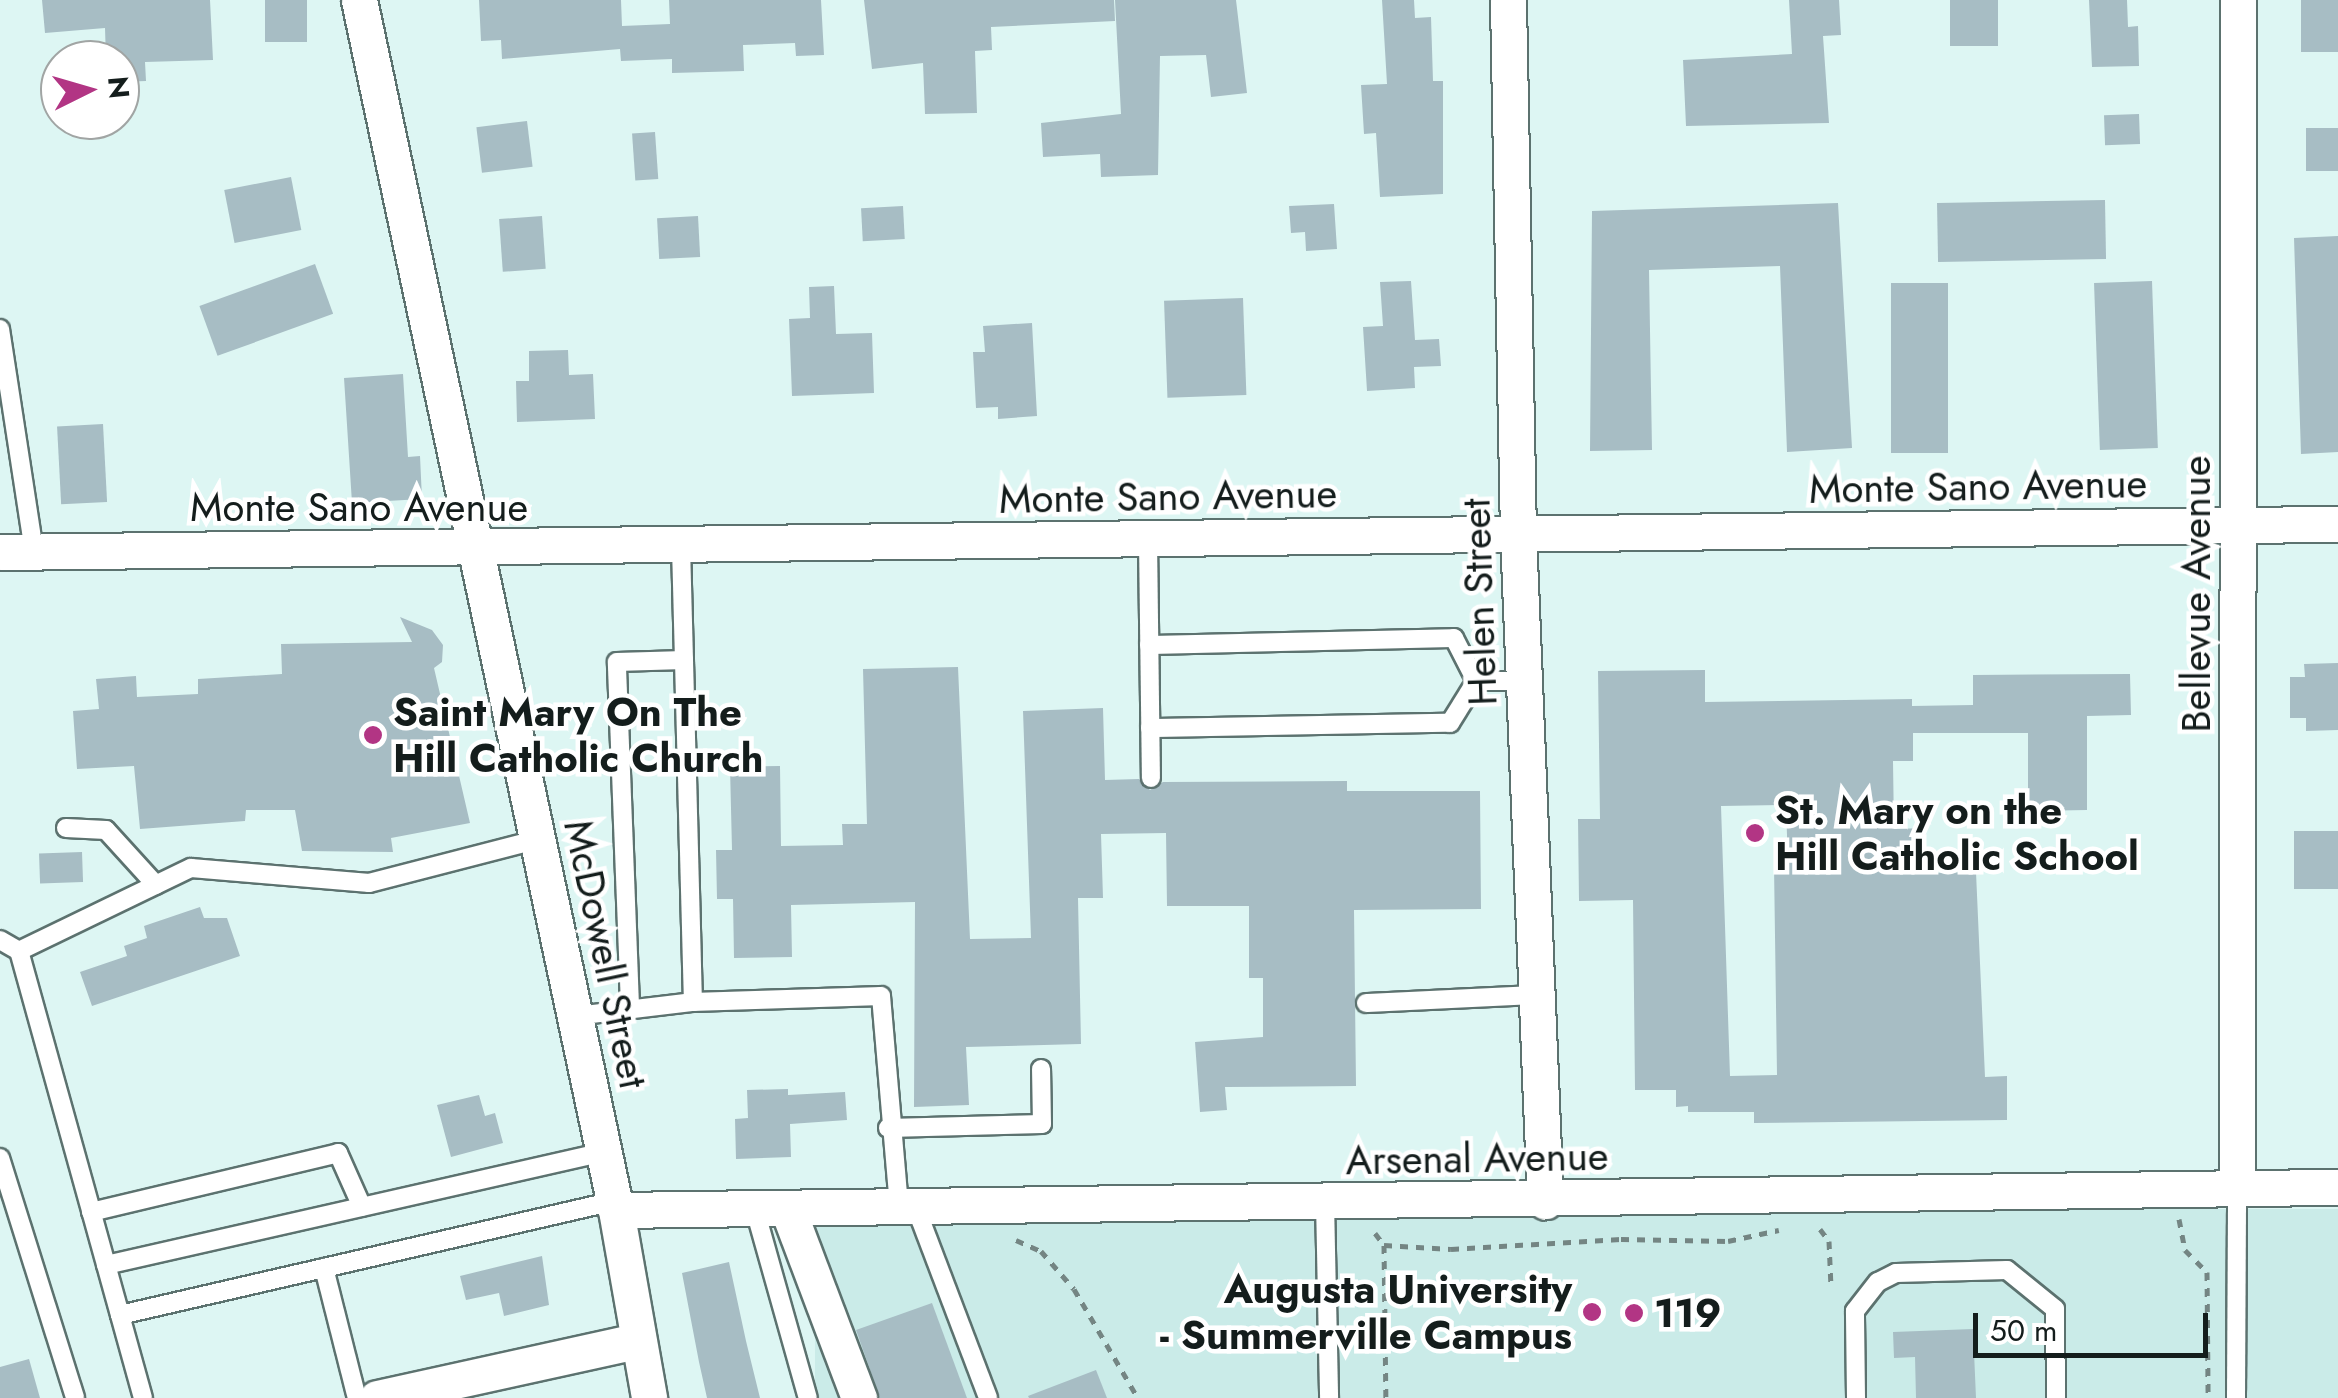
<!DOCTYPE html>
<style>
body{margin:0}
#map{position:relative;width:2338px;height:1398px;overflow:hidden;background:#ddf6f3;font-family:Jost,sans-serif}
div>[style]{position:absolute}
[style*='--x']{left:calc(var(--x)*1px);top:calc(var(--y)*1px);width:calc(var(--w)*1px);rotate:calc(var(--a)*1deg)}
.built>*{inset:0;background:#caebe8;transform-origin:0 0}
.building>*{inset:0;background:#a7bdc4;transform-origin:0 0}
.path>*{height:5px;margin-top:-2.5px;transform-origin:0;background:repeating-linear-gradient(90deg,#748583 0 8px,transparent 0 16px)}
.roads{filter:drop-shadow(2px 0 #5c726f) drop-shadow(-2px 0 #5c726f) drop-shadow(0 2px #5c726f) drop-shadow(0 -2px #5c726f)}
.lane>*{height:18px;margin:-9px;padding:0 9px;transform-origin:9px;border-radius:9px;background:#fff}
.street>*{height:35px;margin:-17.5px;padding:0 17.5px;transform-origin:17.5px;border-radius:17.5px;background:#fff}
.dots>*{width:28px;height:28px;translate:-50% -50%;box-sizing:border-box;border:5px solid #fff;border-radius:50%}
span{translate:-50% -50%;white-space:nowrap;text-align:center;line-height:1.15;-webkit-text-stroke:9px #fff;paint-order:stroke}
.street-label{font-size:40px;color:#141d1c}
.poi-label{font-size:40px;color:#141d1c;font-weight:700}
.left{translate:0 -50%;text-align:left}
.right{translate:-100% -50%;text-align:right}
.north{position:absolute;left:40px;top:40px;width:100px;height:100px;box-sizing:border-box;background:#fff;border:2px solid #a1a5a4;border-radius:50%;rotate:85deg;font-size:28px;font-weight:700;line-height:40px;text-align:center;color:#141d1c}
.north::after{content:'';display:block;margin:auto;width:35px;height:45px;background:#b23584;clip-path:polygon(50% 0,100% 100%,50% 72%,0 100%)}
.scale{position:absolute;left:1973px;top:1313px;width:235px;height:45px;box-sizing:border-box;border:5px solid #141d1c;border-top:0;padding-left:12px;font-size:30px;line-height:35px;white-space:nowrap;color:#141d1c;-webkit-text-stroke:8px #fff;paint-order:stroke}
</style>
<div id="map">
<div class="built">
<i style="left:2338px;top:1209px;width:189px;height:1523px;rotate:90deg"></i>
</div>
<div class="building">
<i style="clip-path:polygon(42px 0,210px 0,213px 60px,145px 62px,146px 81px,120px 82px,120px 60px,106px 60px,105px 28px,45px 33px)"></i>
<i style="left:265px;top:0;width:42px;height:42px"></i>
<i style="clip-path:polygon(479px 0,621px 0,622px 26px,670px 24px,669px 0,821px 0,824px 55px,796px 56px,795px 43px,743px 45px,744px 71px,672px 73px,672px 59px,621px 61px,620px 49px,502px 59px,501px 40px,481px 41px)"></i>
<i style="clip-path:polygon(864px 0,1114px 0,1115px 21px,991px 27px,992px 50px,975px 51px,977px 113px,925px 114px,923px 63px,872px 69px)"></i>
<i style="clip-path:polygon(1115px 0,1236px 0,1247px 93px,1211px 97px,1206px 55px,1160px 56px,1158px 175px,1101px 177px,1100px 154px,1043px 157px,1041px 123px,1121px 114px)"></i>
<i style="clip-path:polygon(1382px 0,1414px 0,1415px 18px,1431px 17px,1433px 81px,1443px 81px,1443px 194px,1380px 197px,1376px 133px,1364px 134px,1361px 85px,1387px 84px)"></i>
<i style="clip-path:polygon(1789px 0,1839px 0,1841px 35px,1823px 36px,1829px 123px,1686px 126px,1683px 60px,1792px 54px)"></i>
<i style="left:1950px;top:0;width:48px;height:46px"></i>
<i style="clip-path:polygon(2089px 0,2127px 0,2128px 27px,2138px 26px,2139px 66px,2092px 67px)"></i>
<i style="left:2301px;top:0;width:37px;height:52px"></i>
<i style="left:2139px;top:114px;width:30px;height:35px;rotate:88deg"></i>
<i style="left:527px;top:121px;width:46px;height:51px;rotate:83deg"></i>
<i style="left:2306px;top:128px;width:32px;height:43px"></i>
<i style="left:655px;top:132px;width:47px;height:23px;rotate:86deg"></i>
<i style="left:291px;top:177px;width:54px;height:68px;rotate:79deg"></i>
<i style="left:2105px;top:200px;width:59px;height:168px;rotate:89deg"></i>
<i style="clip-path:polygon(1838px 203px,1852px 448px,1787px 452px,1780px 266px,1649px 270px,1652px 450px,1590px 451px,1592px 211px)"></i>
<i style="clip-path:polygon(1334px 204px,1337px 249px,1306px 251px,1305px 232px,1291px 233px,1289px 206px)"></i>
<i style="left:903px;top:206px;width:33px;height:42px;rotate:87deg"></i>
<i style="left:542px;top:216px;width:53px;height:43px;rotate:86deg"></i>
<i style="left:698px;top:216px;width:41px;height:41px;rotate:87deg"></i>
<i style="clip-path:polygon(2338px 236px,2338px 452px,2301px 454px,2294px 238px)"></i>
<i style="left:315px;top:264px;width:53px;height:123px;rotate:70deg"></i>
<i style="clip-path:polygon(1411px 281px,1415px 340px,1439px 339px,1441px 366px,1414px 367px,1415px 388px,1367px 391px,1363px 327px,1383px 326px,1380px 282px)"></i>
<i style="left:2152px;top:281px;width:167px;height:58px;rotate:88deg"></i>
<i style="left:1891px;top:283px;width:57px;height:170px"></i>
<i style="clip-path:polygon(834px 286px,836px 334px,872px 333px,874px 393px,792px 396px,789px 319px,810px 318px,809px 287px)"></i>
<i style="left:1243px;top:298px;width:97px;height:79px;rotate:88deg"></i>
<i style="clip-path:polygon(1032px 323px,1037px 416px,998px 419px,998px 407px,976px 408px,973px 352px,985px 352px,983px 326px)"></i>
<i style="clip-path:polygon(568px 350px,569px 375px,593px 374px,595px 419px,517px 422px,516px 381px,529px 381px,529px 351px)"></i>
<i style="clip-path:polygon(403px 374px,408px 457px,420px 456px,422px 499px,352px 503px,344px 378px)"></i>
<i style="left:103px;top:424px;width:78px;height:46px;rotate:87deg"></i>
<i style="clip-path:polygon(400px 617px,432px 630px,443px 645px,442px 662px,434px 668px,470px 823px,391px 838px,393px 852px,302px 851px,295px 810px,246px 810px,245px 821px,140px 829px,134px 766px,77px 769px,73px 711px,99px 709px,96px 679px,136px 676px,137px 697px,198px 694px,198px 679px,282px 674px,281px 644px,412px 642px)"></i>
<i style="clip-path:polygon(2338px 663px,2338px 730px,2306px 731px,2306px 718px,2290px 718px,2290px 677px,2305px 677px,2304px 664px)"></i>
<i style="clip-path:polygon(958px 667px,970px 939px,1031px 938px,1023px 711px,1103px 708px,1105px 780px,1139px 779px,1150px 790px,1163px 782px,1347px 781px,1347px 791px,1480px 791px,1481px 909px,1354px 910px,1356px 1086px,1225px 1087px,1227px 1110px,1200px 1112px,1195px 1042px,1263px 1037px,1263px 978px,1249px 978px,1249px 906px,1167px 906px,1166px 833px,1101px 834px,1103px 898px,1078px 898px,1081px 1044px,966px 1047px,969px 1105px,914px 1107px,915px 902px,791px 905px,792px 957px,734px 958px,733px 899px,717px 899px,716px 850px,732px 850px,730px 767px,780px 766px,781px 846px,843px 845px,842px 824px,867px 824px,863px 669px)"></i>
<i style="clip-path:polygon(evenodd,1705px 670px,1705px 702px,1912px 699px,1912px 706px,1973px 705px,1973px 675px,2130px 674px,2131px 715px,2087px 716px,2087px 810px,2028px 811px,2028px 733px,1913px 733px,1913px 761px,1893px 761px,1894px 829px,1926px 828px,1926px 873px,1976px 872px,1985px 1077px,2007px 1076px,2007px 1120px,1754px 1123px,1754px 1112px,1688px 1112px,1688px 1106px,1676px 1107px,1676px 1090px,1635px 1090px,1633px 900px,1579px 901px,1578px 819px,1600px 819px,1598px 671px,1705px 670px,1786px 805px,1788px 866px,1774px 866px,1777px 1075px,1730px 1076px,1721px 806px,1786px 805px)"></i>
<i style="left:2338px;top:831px;width:58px;height:44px;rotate:90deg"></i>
<i style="left:82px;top:852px;width:30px;height:43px;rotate:88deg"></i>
<i style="clip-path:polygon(200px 907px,204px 918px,227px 918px,240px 956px,92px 1006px,80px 972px,127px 956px,124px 946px,147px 938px,144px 926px)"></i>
<i style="clip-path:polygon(788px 1089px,788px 1095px,845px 1092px,847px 1120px,790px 1124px,791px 1157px,736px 1159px,735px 1119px,748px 1118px,747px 1090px)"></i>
<i style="clip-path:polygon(479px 1095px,485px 1116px,495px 1113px,503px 1143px,451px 1157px,437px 1105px)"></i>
<i style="clip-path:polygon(542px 1256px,549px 1305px,504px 1316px,499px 1293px,466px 1300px,460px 1276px)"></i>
<i style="clip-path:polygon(729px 1262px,746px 1341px,760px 1398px,707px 1398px,699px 1362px,682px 1273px)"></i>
<i style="clip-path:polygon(932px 1303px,967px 1398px,880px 1398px,856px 1330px)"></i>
<i style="clip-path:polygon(1973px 1329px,1976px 1398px,1916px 1398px,1915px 1357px,1894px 1358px,1893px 1332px)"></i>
<i style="clip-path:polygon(29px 1359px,40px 1398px,0 1398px,0 1367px)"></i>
<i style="clip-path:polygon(1096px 1370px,1107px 1398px,1029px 1398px,1028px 1396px)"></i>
</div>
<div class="path">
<i style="--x:2179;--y:1219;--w:32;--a:79"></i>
<i style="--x:2185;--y:1250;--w:31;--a:45"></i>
<i style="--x:2207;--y:1272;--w:126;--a:89.5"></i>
<i style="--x:1820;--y:1229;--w:15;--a:53"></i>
<i style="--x:1829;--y:1241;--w:45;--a:87.5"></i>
<i style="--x:1375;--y:1233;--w:15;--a:53"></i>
<i style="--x:1384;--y:1245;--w:67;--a:3.4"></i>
<i style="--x:1451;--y:1249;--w:170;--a:-3.4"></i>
<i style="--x:1621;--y:1239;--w:107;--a:1.1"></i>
<i style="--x:1728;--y:1241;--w:52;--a:-12.2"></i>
<i style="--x:1016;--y:1240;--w:27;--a:24"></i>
<i style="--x:1041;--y:1251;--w:50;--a:49"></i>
<i style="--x:1074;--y:1289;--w:126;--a:59.6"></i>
<i style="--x:1384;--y:1245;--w:153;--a:89.3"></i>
</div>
<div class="roads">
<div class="lane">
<i style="--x:0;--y:329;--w:226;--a:81.3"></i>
<i style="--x:1148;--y:539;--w:239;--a:89.3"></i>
<i style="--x:681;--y:546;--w:456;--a:88.5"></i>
<i style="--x:693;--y:1002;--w:188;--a:-1.8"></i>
<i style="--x:881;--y:996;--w:213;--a:85.1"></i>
<i style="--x:1149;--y:645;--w:305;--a:-1.3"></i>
<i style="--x:1454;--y:638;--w:48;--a:62.9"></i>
<i style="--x:1476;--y:681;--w:48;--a:0"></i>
<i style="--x:1150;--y:728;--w:300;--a:-1"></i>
<i style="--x:1450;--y:723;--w:49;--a:-58.2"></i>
<i style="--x:66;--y:828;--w:40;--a:2.9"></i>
<i style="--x:106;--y:830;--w:74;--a:47.7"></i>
<i style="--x:0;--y:940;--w:22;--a:30"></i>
<i style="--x:1366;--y:1003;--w:170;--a:-2.7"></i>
<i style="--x:630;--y:1006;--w:344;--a:-92.2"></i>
<i style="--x:617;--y:662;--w:67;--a:-1.7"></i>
<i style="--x:575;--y:1016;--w:119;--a:-6.8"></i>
<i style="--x:888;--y:1128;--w:154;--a:-1.5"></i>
<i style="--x:1042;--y:1124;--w:55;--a:-91"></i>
<i style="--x:0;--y:1158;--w:251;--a:72.6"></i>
<i style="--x:1325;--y:1202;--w:196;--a:88.8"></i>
<i style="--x:916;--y:1208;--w:203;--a:69.2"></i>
<i style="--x:755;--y:1210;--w:195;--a:74.3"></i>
<i style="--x:91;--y:1212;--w:254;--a:-13.4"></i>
<i style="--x:338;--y:1153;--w:59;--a:66"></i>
<i style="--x:106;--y:1265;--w:511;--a:-12.78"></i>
<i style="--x:324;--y:1268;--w:134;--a:75.8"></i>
<i style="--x:120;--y:1315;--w:507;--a:-12.99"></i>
<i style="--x:143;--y:1398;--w:464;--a:-105.5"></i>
<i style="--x:19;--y:951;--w:191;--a:-25.8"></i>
<i style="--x:191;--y:868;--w:179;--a:4.8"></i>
<i style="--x:369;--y:883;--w:176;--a:-14.5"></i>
<i style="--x:1856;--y:1398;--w:87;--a:-90.7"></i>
<i style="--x:1855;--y:1311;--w:37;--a:-52"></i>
<i style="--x:1878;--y:1282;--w:20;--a:-27"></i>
<i style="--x:1896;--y:1273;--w:111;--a:-1.5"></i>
<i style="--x:2007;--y:1270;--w:62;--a:39.1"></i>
<i style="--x:2055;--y:1309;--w:89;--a:89.4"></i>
<i style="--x:2236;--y:1398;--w:211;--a:-89.7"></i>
</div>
<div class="street">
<i style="--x:359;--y:0;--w:1237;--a:78.01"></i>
<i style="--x:616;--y:1210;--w:191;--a:80"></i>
<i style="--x:1508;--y:0;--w:534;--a:88.93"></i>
<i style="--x:1518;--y:534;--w:668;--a:87.68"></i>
<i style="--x:0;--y:552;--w:2338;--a:-0.69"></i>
<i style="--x:2237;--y:1187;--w:1187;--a:-89.95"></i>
<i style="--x:616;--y:1210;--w:1722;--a:-0.77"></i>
<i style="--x:788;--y:1210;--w:201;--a:69.3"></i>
<i style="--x:377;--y:1398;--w:266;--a:-12.4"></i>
</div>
</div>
<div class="dots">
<i style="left:373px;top:735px;background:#b23584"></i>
<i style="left:1755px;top:833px;background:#b23584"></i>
<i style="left:1592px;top:1312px;background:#b23584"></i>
<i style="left:1634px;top:1313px;background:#b23584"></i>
</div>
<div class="street-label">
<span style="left:1978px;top:486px;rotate:-1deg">Monte Sano Avenue</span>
<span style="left:1168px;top:496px;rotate:-1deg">Monte Sano Avenue</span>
<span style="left:359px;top:507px">Monte Sano Avenue</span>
<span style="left:2196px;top:594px;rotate:-90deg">Bellevue Avenue</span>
<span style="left:1479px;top:602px;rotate:-92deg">Helen Street</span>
<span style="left:606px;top:954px;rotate:78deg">McDowell Street</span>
<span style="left:1477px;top:1158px;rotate:-1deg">Arsenal Avenue</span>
</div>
<div class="poi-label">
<span class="left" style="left:393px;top:735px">Saint Mary On The<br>Hill Catholic Church</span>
<span class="left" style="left:1775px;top:833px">St. Mary on the<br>Hill Catholic School</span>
<span class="right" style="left:1572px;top:1312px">Augusta University<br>- Summerville Campus</span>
<span class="left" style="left:1654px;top:1313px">119</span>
</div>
<div class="north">N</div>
<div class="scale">50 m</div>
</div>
